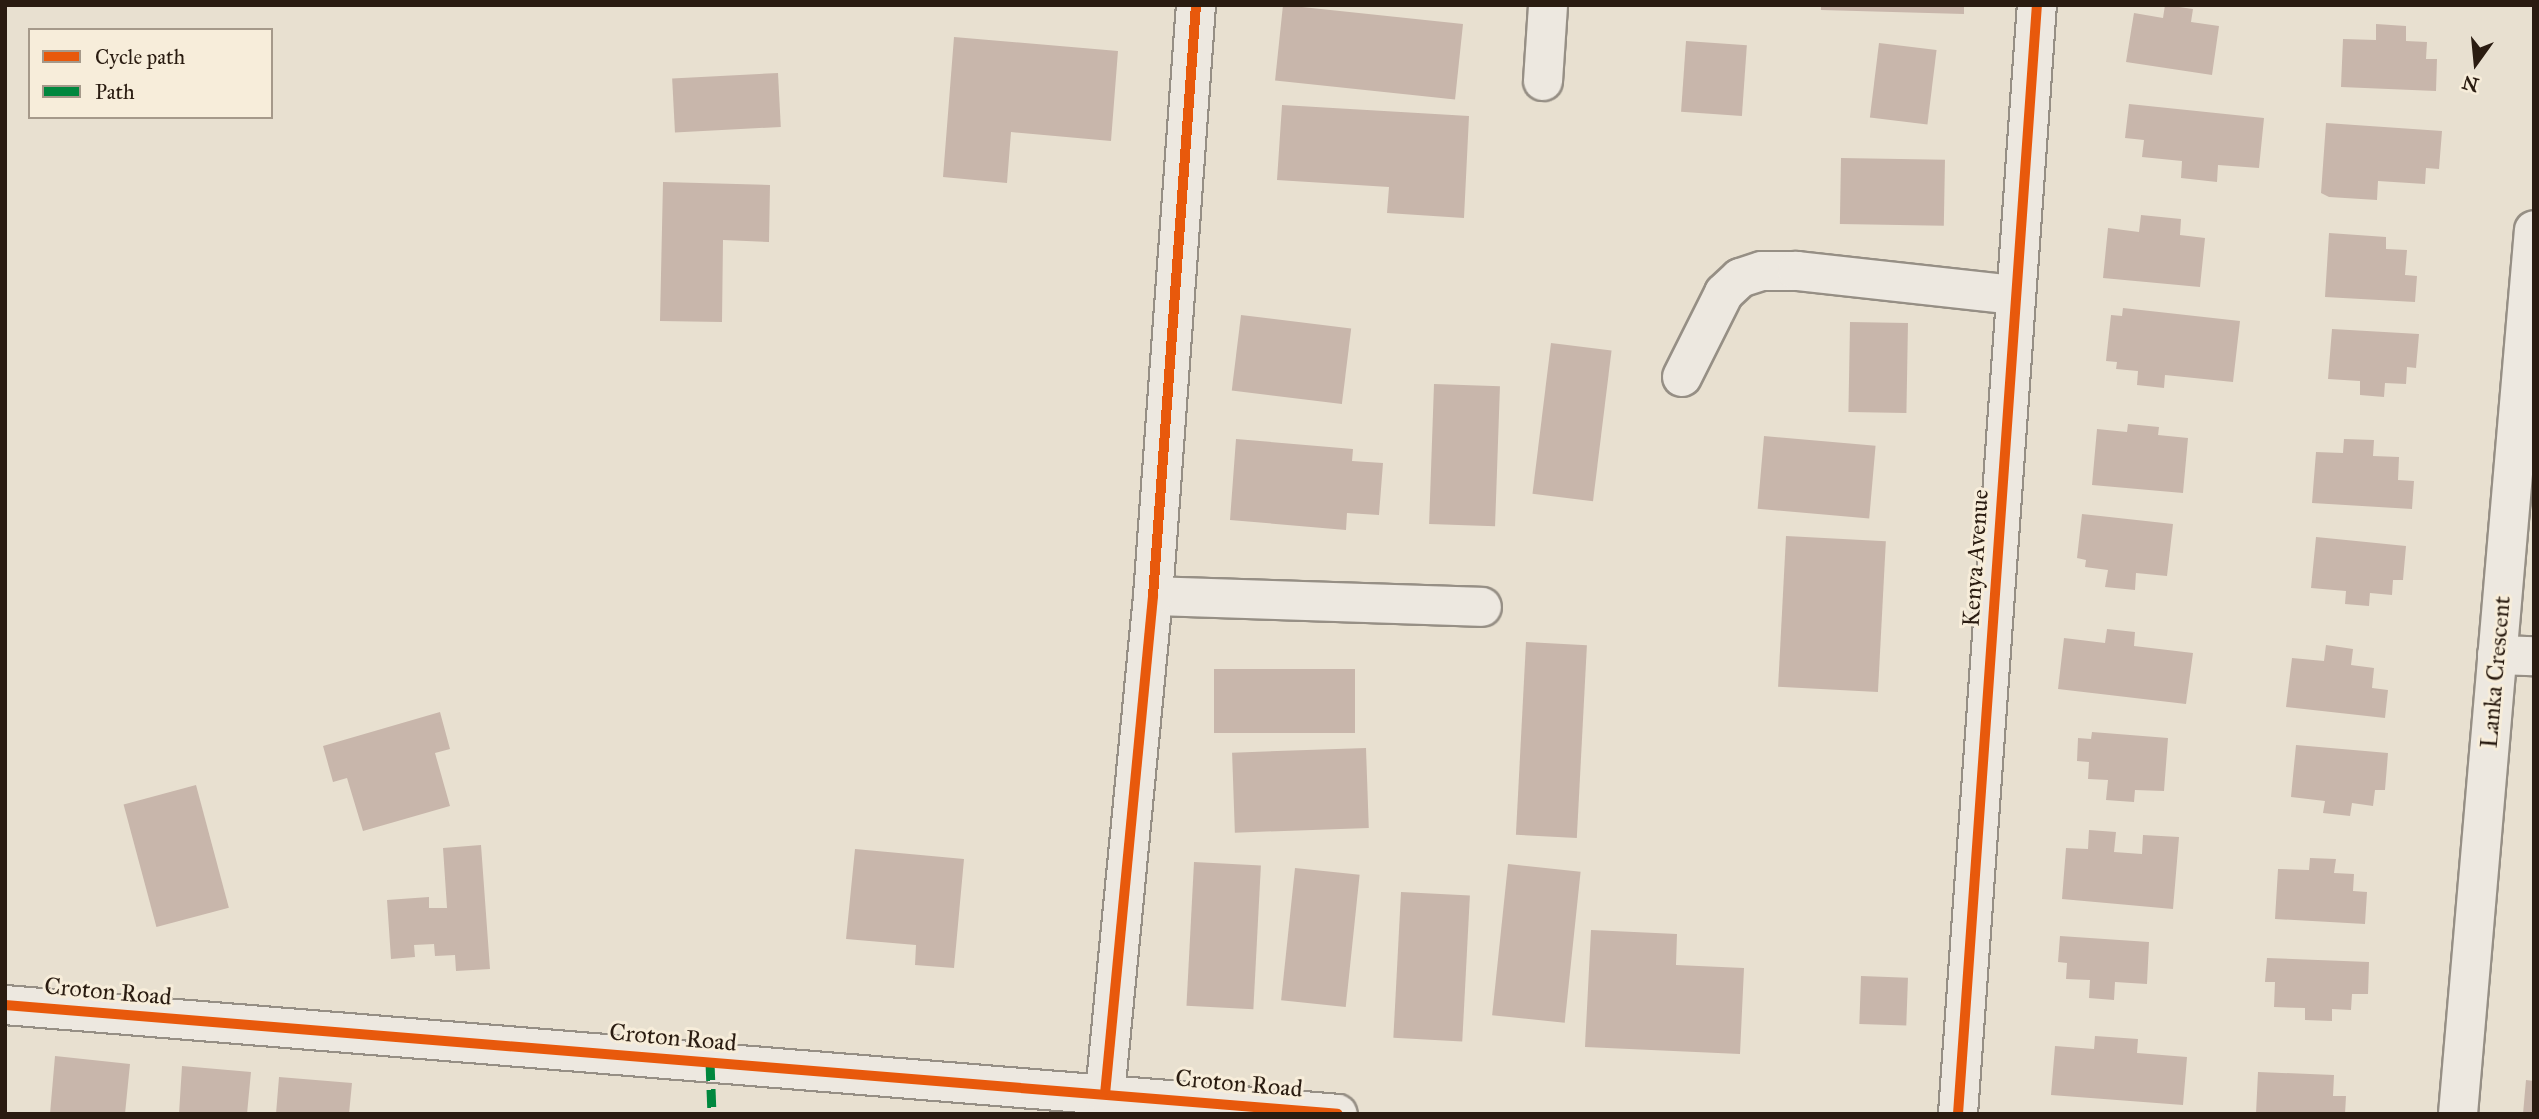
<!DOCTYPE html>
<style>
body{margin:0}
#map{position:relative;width:2539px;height:1119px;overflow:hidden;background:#e8e0d0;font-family:"IM FELL Great Primer",serif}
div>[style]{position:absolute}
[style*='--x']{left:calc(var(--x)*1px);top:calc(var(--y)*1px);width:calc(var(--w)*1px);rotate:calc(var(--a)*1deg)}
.building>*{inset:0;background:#c8b6ab;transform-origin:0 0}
.roads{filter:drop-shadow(2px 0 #968f85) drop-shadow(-2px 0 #968f85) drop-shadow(0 2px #968f85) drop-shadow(0 -2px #968f85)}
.minor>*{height:38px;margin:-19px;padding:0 19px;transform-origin:19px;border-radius:19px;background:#ede8e0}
.quiet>*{height:9px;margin-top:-4.5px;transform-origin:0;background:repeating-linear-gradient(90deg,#00873e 0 18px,transparent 0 27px)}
.cycleway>*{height:10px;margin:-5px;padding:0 5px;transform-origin:5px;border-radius:5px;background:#e8590c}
span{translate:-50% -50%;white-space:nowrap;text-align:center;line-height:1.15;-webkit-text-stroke:6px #f7edda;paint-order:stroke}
.street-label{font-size:24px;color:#2a1c11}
.frame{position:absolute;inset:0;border:7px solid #2a1c11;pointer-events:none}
.legend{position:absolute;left:28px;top:28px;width:245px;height:91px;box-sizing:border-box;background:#f7edda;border:2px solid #a5998a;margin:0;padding:9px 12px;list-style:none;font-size:21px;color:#2a1c11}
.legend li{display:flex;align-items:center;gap:14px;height:35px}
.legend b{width:35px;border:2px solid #a5998a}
.north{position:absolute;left:2441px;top:28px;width:70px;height:70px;-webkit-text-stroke:5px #f7edda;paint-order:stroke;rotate:195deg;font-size:19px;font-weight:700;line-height:28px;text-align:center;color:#2a1c11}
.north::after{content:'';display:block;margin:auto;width:24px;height:32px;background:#2a1c11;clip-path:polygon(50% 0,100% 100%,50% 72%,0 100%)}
</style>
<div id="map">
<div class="building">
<i style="left:1283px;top:5px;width:181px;height:76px;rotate:6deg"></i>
<i style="clip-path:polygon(1821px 5px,1964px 5px,1964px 14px,1821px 10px)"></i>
<i style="clip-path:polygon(2165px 5px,2193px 9px,2191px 22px,2219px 26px,2212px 75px,2126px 62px,2134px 13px,2163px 18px)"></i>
<i style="clip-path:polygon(2376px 24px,2406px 26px,2406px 41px,2427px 42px,2426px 59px,2437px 59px,2436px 91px,2341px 87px,2343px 39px,2376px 40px)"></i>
<i style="clip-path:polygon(954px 37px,1118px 51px,1111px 141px,1011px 132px,1007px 183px,943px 177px)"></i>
<i style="left:1686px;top:41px;width:61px;height:71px;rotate:4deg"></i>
<i style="left:1879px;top:43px;width:58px;height:75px;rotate:7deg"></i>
<i style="left:778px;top:73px;width:54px;height:106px;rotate:87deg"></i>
<i style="clip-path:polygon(2129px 104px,2264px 118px,2259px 168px,2218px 165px,2217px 182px,2181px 178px,2182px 161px,2142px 157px,2144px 140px,2125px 138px)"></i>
<i style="clip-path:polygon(1282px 105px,1469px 116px,1464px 218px,1387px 213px,1389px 187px,1277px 180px)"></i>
<i style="clip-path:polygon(2326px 123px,2442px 131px,2439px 169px,2426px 168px,2425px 184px,2378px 181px,2377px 200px,2329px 197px,2321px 193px)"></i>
<i style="left:1841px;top:158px;width:104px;height:66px;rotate:1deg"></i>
<i style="clip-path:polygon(663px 182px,770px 185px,769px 242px,723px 240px,722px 322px,660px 321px)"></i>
<i style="clip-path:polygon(2141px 215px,2181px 219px,2180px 235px,2205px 238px,2200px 287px,2103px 278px,2108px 228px,2139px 232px)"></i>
<i style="clip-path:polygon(2329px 233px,2386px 237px,2386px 249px,2407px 250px,2405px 275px,2417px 276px,2415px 302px,2325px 297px)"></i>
<i style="clip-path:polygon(2123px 308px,2240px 321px,2233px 382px,2165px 375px,2164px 388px,2137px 385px,2138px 371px,2116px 369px,2117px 362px,2106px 361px,2111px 315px,2122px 316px)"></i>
<i style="left:1241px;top:315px;width:111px;height:76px;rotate:7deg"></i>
<i style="left:1850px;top:322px;width:58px;height:90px;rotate:1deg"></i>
<i style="clip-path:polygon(2332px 329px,2419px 334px,2416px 368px,2407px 367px,2406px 384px,2385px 383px,2384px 397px,2360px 395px,2360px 381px,2328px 379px)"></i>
<i style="left:1551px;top:343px;width:61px;height:152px;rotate:7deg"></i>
<i style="left:1434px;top:384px;width:66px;height:140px;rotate:2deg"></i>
<i style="clip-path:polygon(2128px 424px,2159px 427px,2158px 435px,2188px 438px,2183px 493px,2092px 485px,2097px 429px,2127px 432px)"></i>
<i style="left:1764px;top:436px;width:112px;height:73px;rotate:5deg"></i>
<i style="clip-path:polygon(1236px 439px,1353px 449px,1352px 461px,1383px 463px,1379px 515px,1347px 513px,1346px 530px,1230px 520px)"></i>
<i style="clip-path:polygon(2344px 439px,2374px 440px,2373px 456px,2399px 457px,2398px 480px,2414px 481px,2412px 509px,2312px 503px,2316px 452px,2343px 453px)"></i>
<i style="clip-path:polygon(2082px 514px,2173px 524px,2167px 576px,2136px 573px,2135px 590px,2105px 587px,2108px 570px,2085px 567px,2086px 560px,2077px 558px)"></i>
<i style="left:1786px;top:536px;width:100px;height:151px;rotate:3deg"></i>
<i style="clip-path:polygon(2316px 537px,2406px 546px,2403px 580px,2393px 580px,2392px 595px,2370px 593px,2369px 606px,2345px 604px,2346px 591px,2311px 588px)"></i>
<i style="clip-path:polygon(2107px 629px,2135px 632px,2134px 646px,2193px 653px,2186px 704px,2058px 689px,2064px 638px,2105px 643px)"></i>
<i style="left:1526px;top:642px;width:61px;height:193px;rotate:3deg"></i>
<i style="clip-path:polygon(2326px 645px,2353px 649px,2351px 665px,2374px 668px,2372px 688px,2388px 690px,2385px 718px,2286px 707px,2292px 658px,2324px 661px)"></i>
<i style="left:1214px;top:669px;width:141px;height:64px"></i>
<i style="clip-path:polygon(440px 712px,450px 749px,435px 753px,450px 806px,363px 831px,347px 778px,333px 782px,323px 746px)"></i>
<i style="clip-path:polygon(2092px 732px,2168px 738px,2164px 791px,2135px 790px,2134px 802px,2106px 800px,2108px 780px,2088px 779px,2089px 762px,2077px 761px,2078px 738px,2091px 739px)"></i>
<i style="clip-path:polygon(2296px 745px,2388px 753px,2385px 790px,2375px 790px,2373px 806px,2352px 803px,2350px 816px,2323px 813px,2325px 801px,2291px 797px)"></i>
<i style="left:1366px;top:748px;width:80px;height:134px;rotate:88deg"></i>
<i style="left:196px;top:785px;width:127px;height:75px;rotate:75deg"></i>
<i style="clip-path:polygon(2089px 830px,2116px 832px,2114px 852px,2142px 854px,2143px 835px,2179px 837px,2173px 909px,2062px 899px,2066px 848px,2088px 849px)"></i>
<i style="clip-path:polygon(481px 845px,490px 969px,456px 971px,455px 955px,435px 956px,434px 944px,414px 945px,415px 957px,391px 959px,387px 900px,429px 897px,429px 908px,447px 908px,443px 848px)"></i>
<i style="clip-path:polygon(855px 849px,964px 859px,954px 968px,915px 965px,916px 945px,846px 939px)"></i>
<i style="clip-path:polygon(2310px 858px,2336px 859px,2334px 873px,2354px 874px,2353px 891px,2367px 892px,2365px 924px,2275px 919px,2278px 869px,2309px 870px)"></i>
<i style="left:1194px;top:862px;width:67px;height:144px;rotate:3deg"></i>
<i style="left:1508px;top:864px;width:73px;height:152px;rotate:6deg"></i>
<i style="left:1295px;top:868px;width:65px;height:133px;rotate:6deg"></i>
<i style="left:1401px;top:892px;width:69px;height:146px;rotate:3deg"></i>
<i style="clip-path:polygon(1591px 930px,1677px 934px,1676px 965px,1744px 968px,1740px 1054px,1585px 1047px)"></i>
<i style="clip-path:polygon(2060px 936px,2149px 942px,2147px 984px,2115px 982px,2114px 1000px,2089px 998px,2090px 980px,2066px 979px,2067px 963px,2058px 962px)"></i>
<i style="clip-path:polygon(2267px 958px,2369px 962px,2368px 994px,2352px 994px,2351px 1010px,2332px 1009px,2332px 1021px,2305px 1020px,2305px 1008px,2274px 1007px,2275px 982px,2265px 982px)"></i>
<i style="left:1861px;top:976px;width:47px;height:48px;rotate:2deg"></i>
<i style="clip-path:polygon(2095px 1036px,2138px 1039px,2137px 1053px,2187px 1057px,2183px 1105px,2051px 1095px,2055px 1046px,2094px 1049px)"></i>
<i style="clip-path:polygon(55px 1056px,130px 1064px,125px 1114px,50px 1114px)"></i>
<i style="clip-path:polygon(182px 1066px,251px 1072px,247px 1114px,179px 1114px)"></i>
<i style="clip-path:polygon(2258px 1072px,2334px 1075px,2333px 1096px,2346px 1096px,2345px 1114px,2256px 1114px)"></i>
<i style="clip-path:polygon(279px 1077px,352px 1083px,349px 1114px,276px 1114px)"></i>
<i style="clip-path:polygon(2526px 1080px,2534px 1081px,2534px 1114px,2523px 1114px)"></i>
</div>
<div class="roads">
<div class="minor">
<i style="--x:1543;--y:81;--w:76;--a:-86.2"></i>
<i style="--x:1682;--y:377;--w:94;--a:-63.4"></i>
<i style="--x:1724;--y:293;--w:22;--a:-43"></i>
<i style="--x:1740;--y:278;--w:23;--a:-18"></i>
<i style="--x:1762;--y:271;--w:35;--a:0"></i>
<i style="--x:1797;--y:271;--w:219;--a:6.3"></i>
<i style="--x:1153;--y:596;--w:329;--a:1.9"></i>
<i style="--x:2497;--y:655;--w:37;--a:2"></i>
<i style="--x:5;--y:1005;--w:1337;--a:4.67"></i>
<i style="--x:1105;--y:1094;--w:500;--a:-84.49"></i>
<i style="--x:1153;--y:596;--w:593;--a:-85.84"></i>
<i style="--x:1958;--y:1114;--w:1112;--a:-85.93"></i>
<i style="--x:2458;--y:1114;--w:887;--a:-85.09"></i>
</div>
</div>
<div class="quiet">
<i style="--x:710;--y:1062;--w:52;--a:87.8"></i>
</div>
<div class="cycleway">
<i style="--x:5;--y:1005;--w:1337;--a:4.67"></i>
<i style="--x:1105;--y:1094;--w:500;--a:-84.49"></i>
<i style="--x:1153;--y:596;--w:593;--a:-85.84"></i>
<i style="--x:1958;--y:1114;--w:1112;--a:-85.93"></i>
</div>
<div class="street-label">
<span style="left:1976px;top:558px;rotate:-86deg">Kenya Avenue</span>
<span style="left:2496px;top:672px;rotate:-85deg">Lanka Crescent</span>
<span style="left:108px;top:992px;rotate:5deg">Croton Road</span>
<span style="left:673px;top:1038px;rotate:5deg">Croton Road</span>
<span style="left:1239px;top:1084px;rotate:5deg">Croton Road</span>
</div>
<div class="frame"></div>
<ul class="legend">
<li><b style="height:9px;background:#e8590c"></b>Cycle path</li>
<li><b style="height:9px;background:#00873e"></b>Path</li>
</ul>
<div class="north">N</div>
</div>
